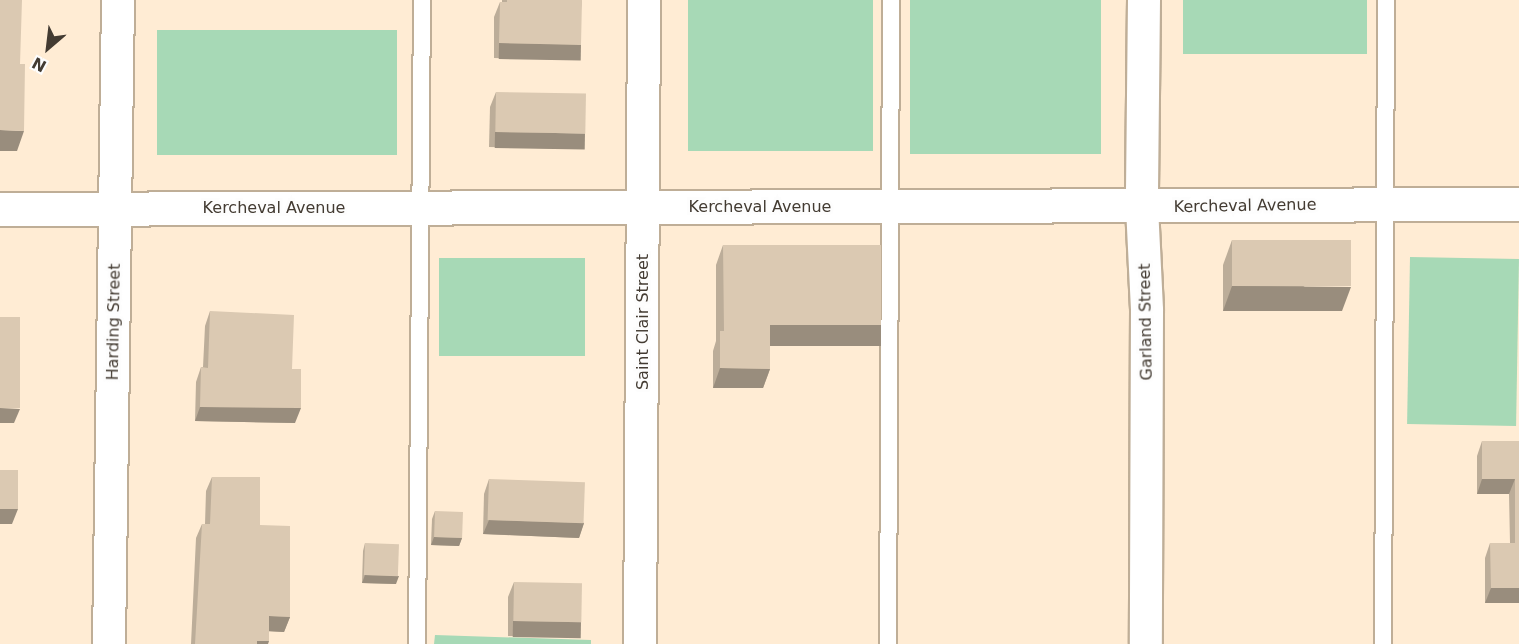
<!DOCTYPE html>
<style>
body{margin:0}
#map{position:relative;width:1519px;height:644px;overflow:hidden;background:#ffecd4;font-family:"DejaVu Sans",sans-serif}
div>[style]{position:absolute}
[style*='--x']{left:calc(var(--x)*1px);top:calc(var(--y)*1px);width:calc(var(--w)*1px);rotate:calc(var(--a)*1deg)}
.green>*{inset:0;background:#a7d9b6;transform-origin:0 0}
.roads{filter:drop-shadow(2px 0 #bfae97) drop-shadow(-2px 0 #bfae97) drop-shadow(0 2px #bfae97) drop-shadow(0 -2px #bfae97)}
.service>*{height:16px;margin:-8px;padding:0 8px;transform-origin:8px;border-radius:8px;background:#fff}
.minor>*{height:32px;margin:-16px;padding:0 16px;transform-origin:16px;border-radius:16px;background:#fff}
.tertiary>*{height:33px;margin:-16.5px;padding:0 16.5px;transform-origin:16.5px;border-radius:16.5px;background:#fff}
.wall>*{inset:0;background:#bcad99}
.shaded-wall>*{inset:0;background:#998d7d;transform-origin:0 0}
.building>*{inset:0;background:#dbc9b2;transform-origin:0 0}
span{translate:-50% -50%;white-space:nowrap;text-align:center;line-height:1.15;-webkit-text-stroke:6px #fdfdfd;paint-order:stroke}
.street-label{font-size:16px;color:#433b32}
.north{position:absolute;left:18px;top:18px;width:60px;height:60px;-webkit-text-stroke:4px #fdfdfd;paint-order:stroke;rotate:208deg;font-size:16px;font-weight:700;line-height:24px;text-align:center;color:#433b32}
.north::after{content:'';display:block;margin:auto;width:21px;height:27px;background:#433b32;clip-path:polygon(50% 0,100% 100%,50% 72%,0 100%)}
</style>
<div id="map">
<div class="green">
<i style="left:688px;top:0;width:185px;height:151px"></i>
<i style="left:910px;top:0;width:191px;height:154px"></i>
<i style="left:1183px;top:0;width:184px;height:54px"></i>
<i style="left:157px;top:30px;width:240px;height:125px"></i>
<i style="left:1410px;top:257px;width:109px;height:167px;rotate:1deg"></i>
<i style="left:439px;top:258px;width:146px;height:98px"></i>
<i style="clip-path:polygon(435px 635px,591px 640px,591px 644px,434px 644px)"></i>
</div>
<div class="roads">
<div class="service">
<i style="--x:417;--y:644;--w:644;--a:-89.56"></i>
<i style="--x:888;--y:644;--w:644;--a:-89.73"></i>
<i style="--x:1383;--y:644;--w:644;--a:-89.73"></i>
</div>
<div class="minor">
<i style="--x:1144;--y:0;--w:207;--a:90.6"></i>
<i style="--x:1142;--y:207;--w:104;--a:87.2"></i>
<i style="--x:1147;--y:311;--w:333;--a:90.2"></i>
<i style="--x:109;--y:644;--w:644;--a:-89.2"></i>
<i style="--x:640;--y:644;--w:644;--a:-89.64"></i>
</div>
<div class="tertiary">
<i style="--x:0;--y:209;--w:1519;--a:-0.19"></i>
</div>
</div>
<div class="wall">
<i style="clip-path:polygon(502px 0,582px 0,576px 60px,494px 58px,494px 17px,500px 2px,502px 2px)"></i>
<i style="clip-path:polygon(496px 92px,580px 149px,489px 147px,490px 107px)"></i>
<i style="clip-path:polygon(1232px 240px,1342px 311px,1223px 311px,1223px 265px)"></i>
<i style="clip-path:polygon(723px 245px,873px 345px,770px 345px,770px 369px,763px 388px,713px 388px,713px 351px,716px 341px,716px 265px)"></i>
<i style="clip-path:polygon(210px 311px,292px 369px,295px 423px,195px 421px,196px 382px,201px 367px,203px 367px,205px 326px)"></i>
<i style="clip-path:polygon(1482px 441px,1519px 441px,1519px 603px,1485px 603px,1485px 558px,1490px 543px,1510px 543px,1509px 494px,1477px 494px,1477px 456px)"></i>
<i style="clip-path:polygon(212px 477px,260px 525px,290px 617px,284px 632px,269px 631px,268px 644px,191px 644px,196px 538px,202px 524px,205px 524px,206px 491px)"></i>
<i style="clip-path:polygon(489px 479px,584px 523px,579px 538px,483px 534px,484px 494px)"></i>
<i style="clip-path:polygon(435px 511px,462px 538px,459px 546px,431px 545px,432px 519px)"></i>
<i style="clip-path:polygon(365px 543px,396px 584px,362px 583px,363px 551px)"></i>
<i style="clip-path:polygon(514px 582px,581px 622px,576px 637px,508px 636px,508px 597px)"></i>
</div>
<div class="shaded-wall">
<i style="left:499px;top:43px;width:82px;height:16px;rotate:1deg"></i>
<i style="clip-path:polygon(0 130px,24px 131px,17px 151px,0 151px)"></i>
<i style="left:495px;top:132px;width:90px;height:16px;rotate:1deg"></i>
<i style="clip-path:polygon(1232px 286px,1351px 287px,1342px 311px,1223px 311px)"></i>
<i style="left:770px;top:325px;width:111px;height:21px"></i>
<i style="clip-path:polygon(720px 368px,770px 369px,763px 388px,713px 388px)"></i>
<i style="clip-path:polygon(200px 407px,301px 408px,295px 423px,195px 421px)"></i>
<i style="clip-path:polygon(0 408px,20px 409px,14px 423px,0 423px)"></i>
<i style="clip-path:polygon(1482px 479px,1515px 479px,1509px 494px,1477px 494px)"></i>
<i style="clip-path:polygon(0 509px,18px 509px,12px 524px,0 524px)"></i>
<i style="clip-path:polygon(489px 520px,584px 523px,579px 538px,483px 534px)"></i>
<i style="clip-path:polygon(434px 537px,462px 538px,459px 546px,431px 545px)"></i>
<i style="clip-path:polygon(365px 575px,399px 576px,396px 584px,362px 583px)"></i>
<i style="clip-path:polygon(1491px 588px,1519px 588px,1519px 603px,1485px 603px)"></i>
<i style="clip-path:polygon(269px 616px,290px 617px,284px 632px,264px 631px)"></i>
<i style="left:513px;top:621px;width:68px;height:16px;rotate:1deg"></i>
<i style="clip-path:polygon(257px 641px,269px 641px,268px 644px,256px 644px)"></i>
</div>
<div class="building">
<i style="clip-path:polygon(0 0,22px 0,20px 64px,25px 64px,24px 131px,0 130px)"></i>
<i style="clip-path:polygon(507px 0,582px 0,581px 45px,499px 43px,500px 2px,507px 2px)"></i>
<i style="left:496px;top:92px;width:90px;height:40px;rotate:1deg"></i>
<i style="left:1232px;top:240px;width:119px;height:46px"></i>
<i style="clip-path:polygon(723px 245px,881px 245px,881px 325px,770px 325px,770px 369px,720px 368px,720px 331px,724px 331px)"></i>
<i style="clip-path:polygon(210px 311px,294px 315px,292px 369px,301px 369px,301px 408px,200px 407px,201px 367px,208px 368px)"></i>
<i style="left:0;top:317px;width:20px;height:91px"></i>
<i style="clip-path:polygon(1482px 441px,1519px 441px,1519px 588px,1491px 588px,1490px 543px,1515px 543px,1515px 479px,1482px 479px)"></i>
<i style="left:0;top:470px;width:18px;height:39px"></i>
<i style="clip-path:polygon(212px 477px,260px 477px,260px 525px,290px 526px,290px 617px,269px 616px,269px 641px,257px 641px,257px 644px,195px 644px,202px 524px,210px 524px)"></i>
<i style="left:489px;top:479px;width:96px;height:41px;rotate:2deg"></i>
<i style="left:435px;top:511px;width:28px;height:26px;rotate:2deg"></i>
<i style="left:365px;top:543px;width:34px;height:32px;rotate:2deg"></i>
<i style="left:514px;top:582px;width:68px;height:39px;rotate:1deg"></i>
</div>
<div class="street-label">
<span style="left:1245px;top:206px;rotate:-1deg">Kercheval Avenue</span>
<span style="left:760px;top:207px">Kercheval Avenue</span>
<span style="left:274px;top:208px">Kercheval Avenue</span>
<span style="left:114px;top:322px;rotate:-89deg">Harding Street</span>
<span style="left:643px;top:322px;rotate:-90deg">Saint Clair Street</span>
<span style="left:1146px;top:322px;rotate:-91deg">Garland Street</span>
</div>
<div class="north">N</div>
</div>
